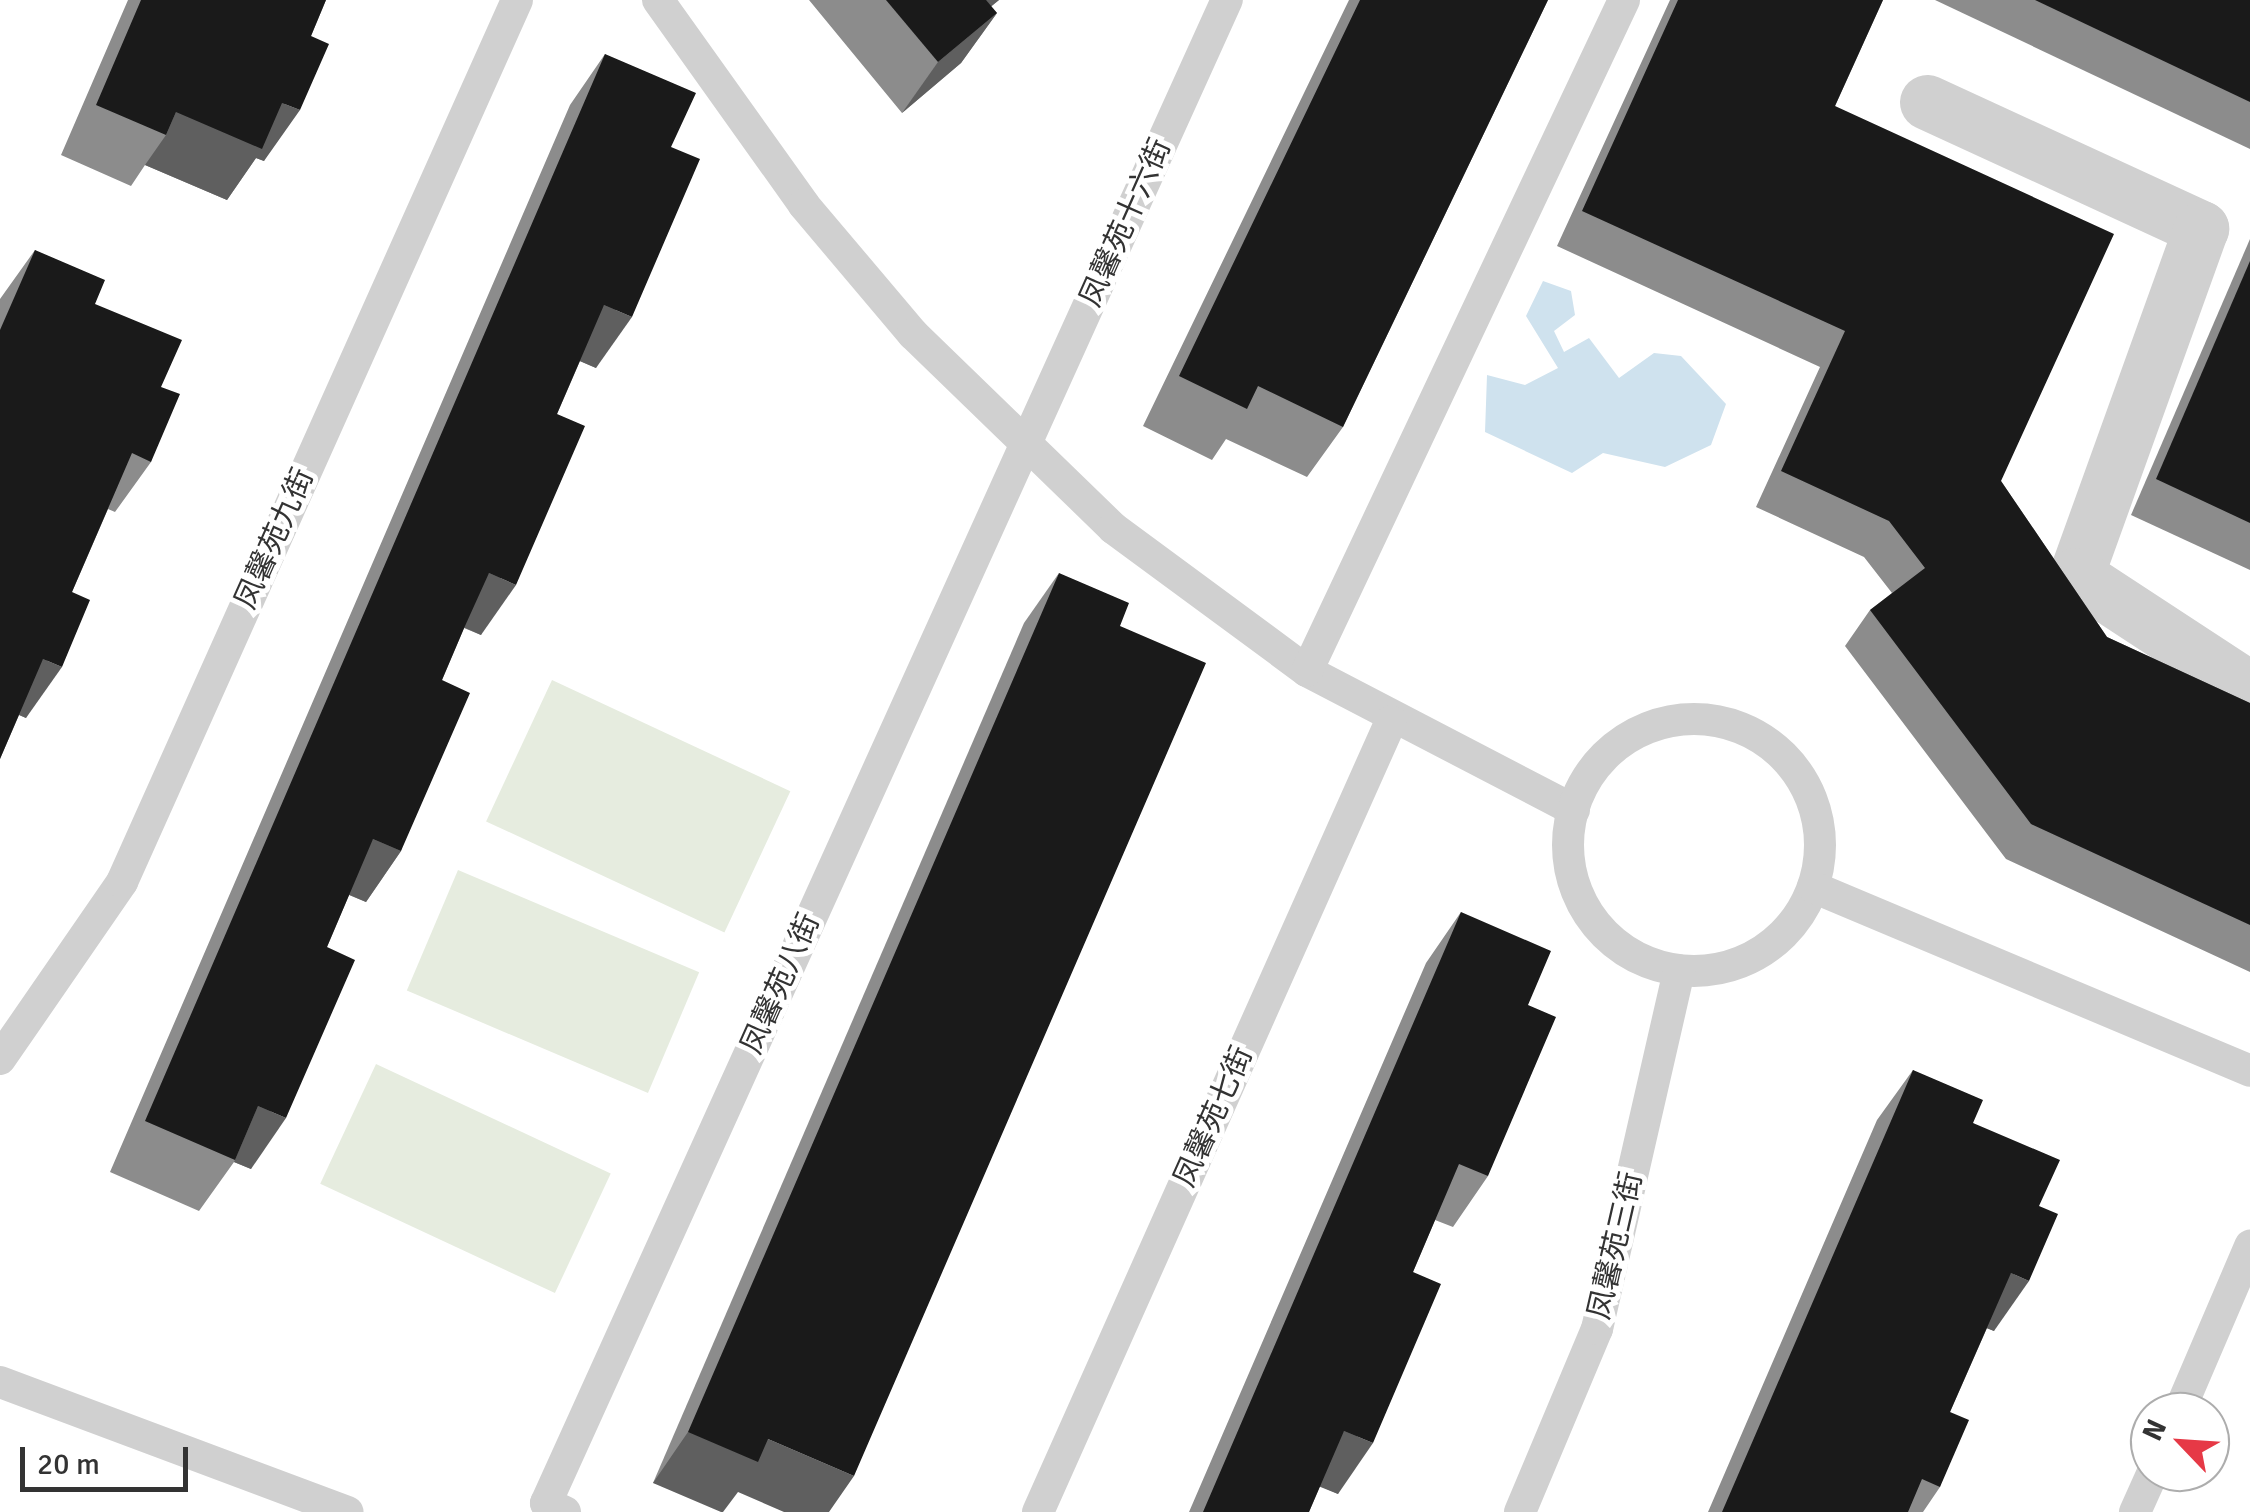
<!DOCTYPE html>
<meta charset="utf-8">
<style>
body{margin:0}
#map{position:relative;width:2250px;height:1512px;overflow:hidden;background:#fff;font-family:Signika,"Noto Sans SC",sans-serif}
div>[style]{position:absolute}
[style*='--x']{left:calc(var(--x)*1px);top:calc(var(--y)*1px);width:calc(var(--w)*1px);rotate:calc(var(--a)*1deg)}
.green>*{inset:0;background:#e6ecdf;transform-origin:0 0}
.water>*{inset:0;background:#cfe2ee}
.lane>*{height:32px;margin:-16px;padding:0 16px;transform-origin:16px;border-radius:16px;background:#d0d0d0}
.lane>.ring{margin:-16px;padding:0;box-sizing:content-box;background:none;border:32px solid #d0d0d0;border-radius:50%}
.street>*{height:55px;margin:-27.5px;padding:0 27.5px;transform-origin:27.5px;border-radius:27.5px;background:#d0d0d0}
.wall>*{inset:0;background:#8c8c8c}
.shaded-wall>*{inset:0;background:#5f5f5f}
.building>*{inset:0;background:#1a1a1a}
span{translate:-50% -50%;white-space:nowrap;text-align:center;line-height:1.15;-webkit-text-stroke:10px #fff;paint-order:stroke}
.street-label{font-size:30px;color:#333}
.north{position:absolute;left:2130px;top:1392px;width:100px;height:100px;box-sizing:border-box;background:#fff;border:2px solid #adadad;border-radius:50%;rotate:295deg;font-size:28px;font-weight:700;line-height:40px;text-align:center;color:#333}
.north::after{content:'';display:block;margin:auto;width:35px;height:45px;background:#e63946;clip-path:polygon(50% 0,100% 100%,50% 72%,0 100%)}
.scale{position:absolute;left:20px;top:1447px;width:168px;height:45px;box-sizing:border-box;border:5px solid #333;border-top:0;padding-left:12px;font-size:30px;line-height:35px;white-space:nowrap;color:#333;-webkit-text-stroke:8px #fff;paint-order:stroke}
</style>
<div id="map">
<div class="green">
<i style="left:552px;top:680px;width:263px;height:156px;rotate:25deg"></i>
<i style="left:458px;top:870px;width:262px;height:131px;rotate:23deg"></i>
<i style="left:376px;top:1064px;width:259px;height:132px;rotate:25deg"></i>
</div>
<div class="water">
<i style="clip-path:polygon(1543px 281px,1571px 291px,1575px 315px,1554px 331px,1564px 352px,1589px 338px,1619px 378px,1654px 353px,1681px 356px,1726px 404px,1711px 445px,1665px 467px,1603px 453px,1572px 473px,1485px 432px,1487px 375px,1525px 385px,1558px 368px,1526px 316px)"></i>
</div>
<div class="lane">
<i style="--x:658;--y:0;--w:252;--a:54.5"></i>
<i style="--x:804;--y:205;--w:169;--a:49.8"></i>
<i style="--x:913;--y:334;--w:279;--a:44.1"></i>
<i style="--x:1113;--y:528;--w:241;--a:36.4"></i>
<i style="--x:1307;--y:671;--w:301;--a:27.5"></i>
<i style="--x:1307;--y:671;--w:742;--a:-64.71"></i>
<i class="ring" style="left:1568px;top:719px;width:220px;height:220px"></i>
<i style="--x:1813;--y:887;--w:474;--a:22.8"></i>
<i style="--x:0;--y:1059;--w:215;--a:-55.4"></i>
<i style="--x:122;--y:882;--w:966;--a:-65.87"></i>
<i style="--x:0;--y:1382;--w:371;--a:20.5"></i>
<i style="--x:2179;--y:1412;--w:181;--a:-66.8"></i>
<i style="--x:565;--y:1512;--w:21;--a:-155"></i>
<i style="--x:546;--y:1503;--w:1650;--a:-65.63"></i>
<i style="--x:1038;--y:1512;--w:866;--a:-65.95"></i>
<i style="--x:1520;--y:1512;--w:199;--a:-67.2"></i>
<i style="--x:1597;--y:1329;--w:368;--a:-77.1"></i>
<i style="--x:2135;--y:1512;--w:44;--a:-65.8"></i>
</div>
<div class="street">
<i style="--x:1927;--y:102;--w:302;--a:24.7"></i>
<i style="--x:2201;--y:228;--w:369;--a:109.8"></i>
<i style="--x:2076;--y:575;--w:208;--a:33.2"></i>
</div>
<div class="wall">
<i style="clip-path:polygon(128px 0,326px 0,311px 36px,264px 161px,256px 158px,227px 200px,145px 165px,131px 186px,61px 155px)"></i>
<i style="clip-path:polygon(809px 0,999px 0,991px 6px,997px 13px,961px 63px,902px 113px)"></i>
<i style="clip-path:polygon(1349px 0,1548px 0,1343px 427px,1307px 477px,1226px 439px,1212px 460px,1143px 426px)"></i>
<i style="clip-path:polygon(1670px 0,1883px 0,1835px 106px,2001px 481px,2107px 637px,2250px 703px,2250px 972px,2006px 859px,1845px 646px,1870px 610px,1892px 593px,1864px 557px,1756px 507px,1820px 367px,1557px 246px)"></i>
<i style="clip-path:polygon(1935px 0,2250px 0,2250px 149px)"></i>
<i style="clip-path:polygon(605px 54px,671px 147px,596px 368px,580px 361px,557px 414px,481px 635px,464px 628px,442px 680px,401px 851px,366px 902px,349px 895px,327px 947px,251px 1169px,234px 1162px,199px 1211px,110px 1172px,570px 105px)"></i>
<i style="clip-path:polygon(2250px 239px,2250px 570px,2131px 515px)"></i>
<i style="clip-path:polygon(35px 250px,161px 387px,151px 462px,115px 512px,108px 509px,72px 592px,26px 718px,19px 715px,0 759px,0 299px)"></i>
<i style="clip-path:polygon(1059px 573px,738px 1492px,653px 1483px,1024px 623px)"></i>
<i style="clip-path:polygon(1461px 912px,1488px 1176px,1453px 1227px,1435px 1220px,1413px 1272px,1338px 1494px,1320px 1486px,1309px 1512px,1189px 1512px,1426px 963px)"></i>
<i style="clip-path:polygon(1913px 1070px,1973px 1123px,2039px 1206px,1994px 1331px,1987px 1328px,1950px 1412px,1940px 1487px,1923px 1512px,1708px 1512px,1877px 1120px)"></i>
</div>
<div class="shaded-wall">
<i style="clip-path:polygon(977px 0,999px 0,945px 45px)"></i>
<i style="clip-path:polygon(997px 13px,961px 63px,902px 113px,938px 62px)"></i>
<i style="clip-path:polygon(282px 103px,300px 110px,264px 161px,256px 158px,227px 200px,145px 165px,166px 135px,176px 112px)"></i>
<i style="clip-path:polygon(604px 305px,632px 317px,596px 368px,568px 356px)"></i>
<i style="clip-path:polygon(489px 573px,516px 585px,481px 635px,454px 623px)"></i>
<i style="clip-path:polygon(43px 659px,62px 667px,26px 718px,8px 710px)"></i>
<i style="clip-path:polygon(373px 839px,401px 851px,366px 902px,338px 890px)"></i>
<i style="clip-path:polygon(258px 1106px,286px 1118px,251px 1169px,234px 1162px)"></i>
<i style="clip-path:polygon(2011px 1273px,2029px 1281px,1994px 1331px,1976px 1324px)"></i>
<i style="clip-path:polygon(1344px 1431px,1373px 1443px,1338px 1494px,1308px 1482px)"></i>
<i style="clip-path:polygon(688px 1432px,768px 1439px,854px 1476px,829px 1512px,784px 1512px,738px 1492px,723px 1512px,721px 1512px,653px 1483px)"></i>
</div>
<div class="building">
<i style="clip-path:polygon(141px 0,326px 0,311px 36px,329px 44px,300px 110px,282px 103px,262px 149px,176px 112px,166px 135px,96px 105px)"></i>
<i style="clip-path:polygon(886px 0,986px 0,997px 13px,938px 62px)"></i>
<i style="clip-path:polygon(1360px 0,1548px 0,1343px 427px,1258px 386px,1247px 409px,1179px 376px)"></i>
<i style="clip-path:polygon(1678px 0,1883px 0,1835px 106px,2114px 234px,2001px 481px,2107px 637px,2250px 703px,2250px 925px,2031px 824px,1870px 610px,1925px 568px,1889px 521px,1781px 471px,1845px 331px,1582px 211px)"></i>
<i style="clip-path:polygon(2035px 0,2250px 0,2250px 102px)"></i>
<i style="clip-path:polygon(605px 54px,696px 93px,671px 147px,700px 159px,632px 317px,604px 305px,557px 414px,585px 426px,516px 585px,489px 573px,465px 626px,442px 680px,470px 693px,401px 851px,373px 839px,327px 947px,355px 960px,286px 1118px,258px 1106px,235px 1160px,145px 1121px)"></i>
<i style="clip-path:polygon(35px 250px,105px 280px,95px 304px,182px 340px,161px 387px,180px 394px,151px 462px,132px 453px,72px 592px,90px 600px,62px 667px,43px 659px,0 759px,0 330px)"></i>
<i style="clip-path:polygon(2250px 261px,2250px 523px,2156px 479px)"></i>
<i style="clip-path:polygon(1059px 573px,1129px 603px,1120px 626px,1206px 663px,854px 1476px,768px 1439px,758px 1462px,688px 1432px)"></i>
<i style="clip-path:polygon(1461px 912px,1551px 951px,1528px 1005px,1556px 1017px,1488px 1176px,1459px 1164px,1413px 1272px,1441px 1284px,1373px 1443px,1344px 1431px,1309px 1512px,1203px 1512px)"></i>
<i style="clip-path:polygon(1913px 1070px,1983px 1100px,1973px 1123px,2060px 1160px,2039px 1206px,2058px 1214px,2029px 1281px,2011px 1273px,1950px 1412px,1969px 1420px,1940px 1487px,1922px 1479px,1908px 1512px,1722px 1512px)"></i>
</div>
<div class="street-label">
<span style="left:1126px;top:223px;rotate:-66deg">凤馨苑十六街</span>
<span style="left:275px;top:539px;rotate:-66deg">凤馨苑九街</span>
<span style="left:781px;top:984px;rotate:-66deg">凤馨苑八街</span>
<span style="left:1214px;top:1117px;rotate:-66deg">凤馨苑七街</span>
<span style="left:1616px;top:1246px;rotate:-77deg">凤馨苑三街</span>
</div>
<div class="north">N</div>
<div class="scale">20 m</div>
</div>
